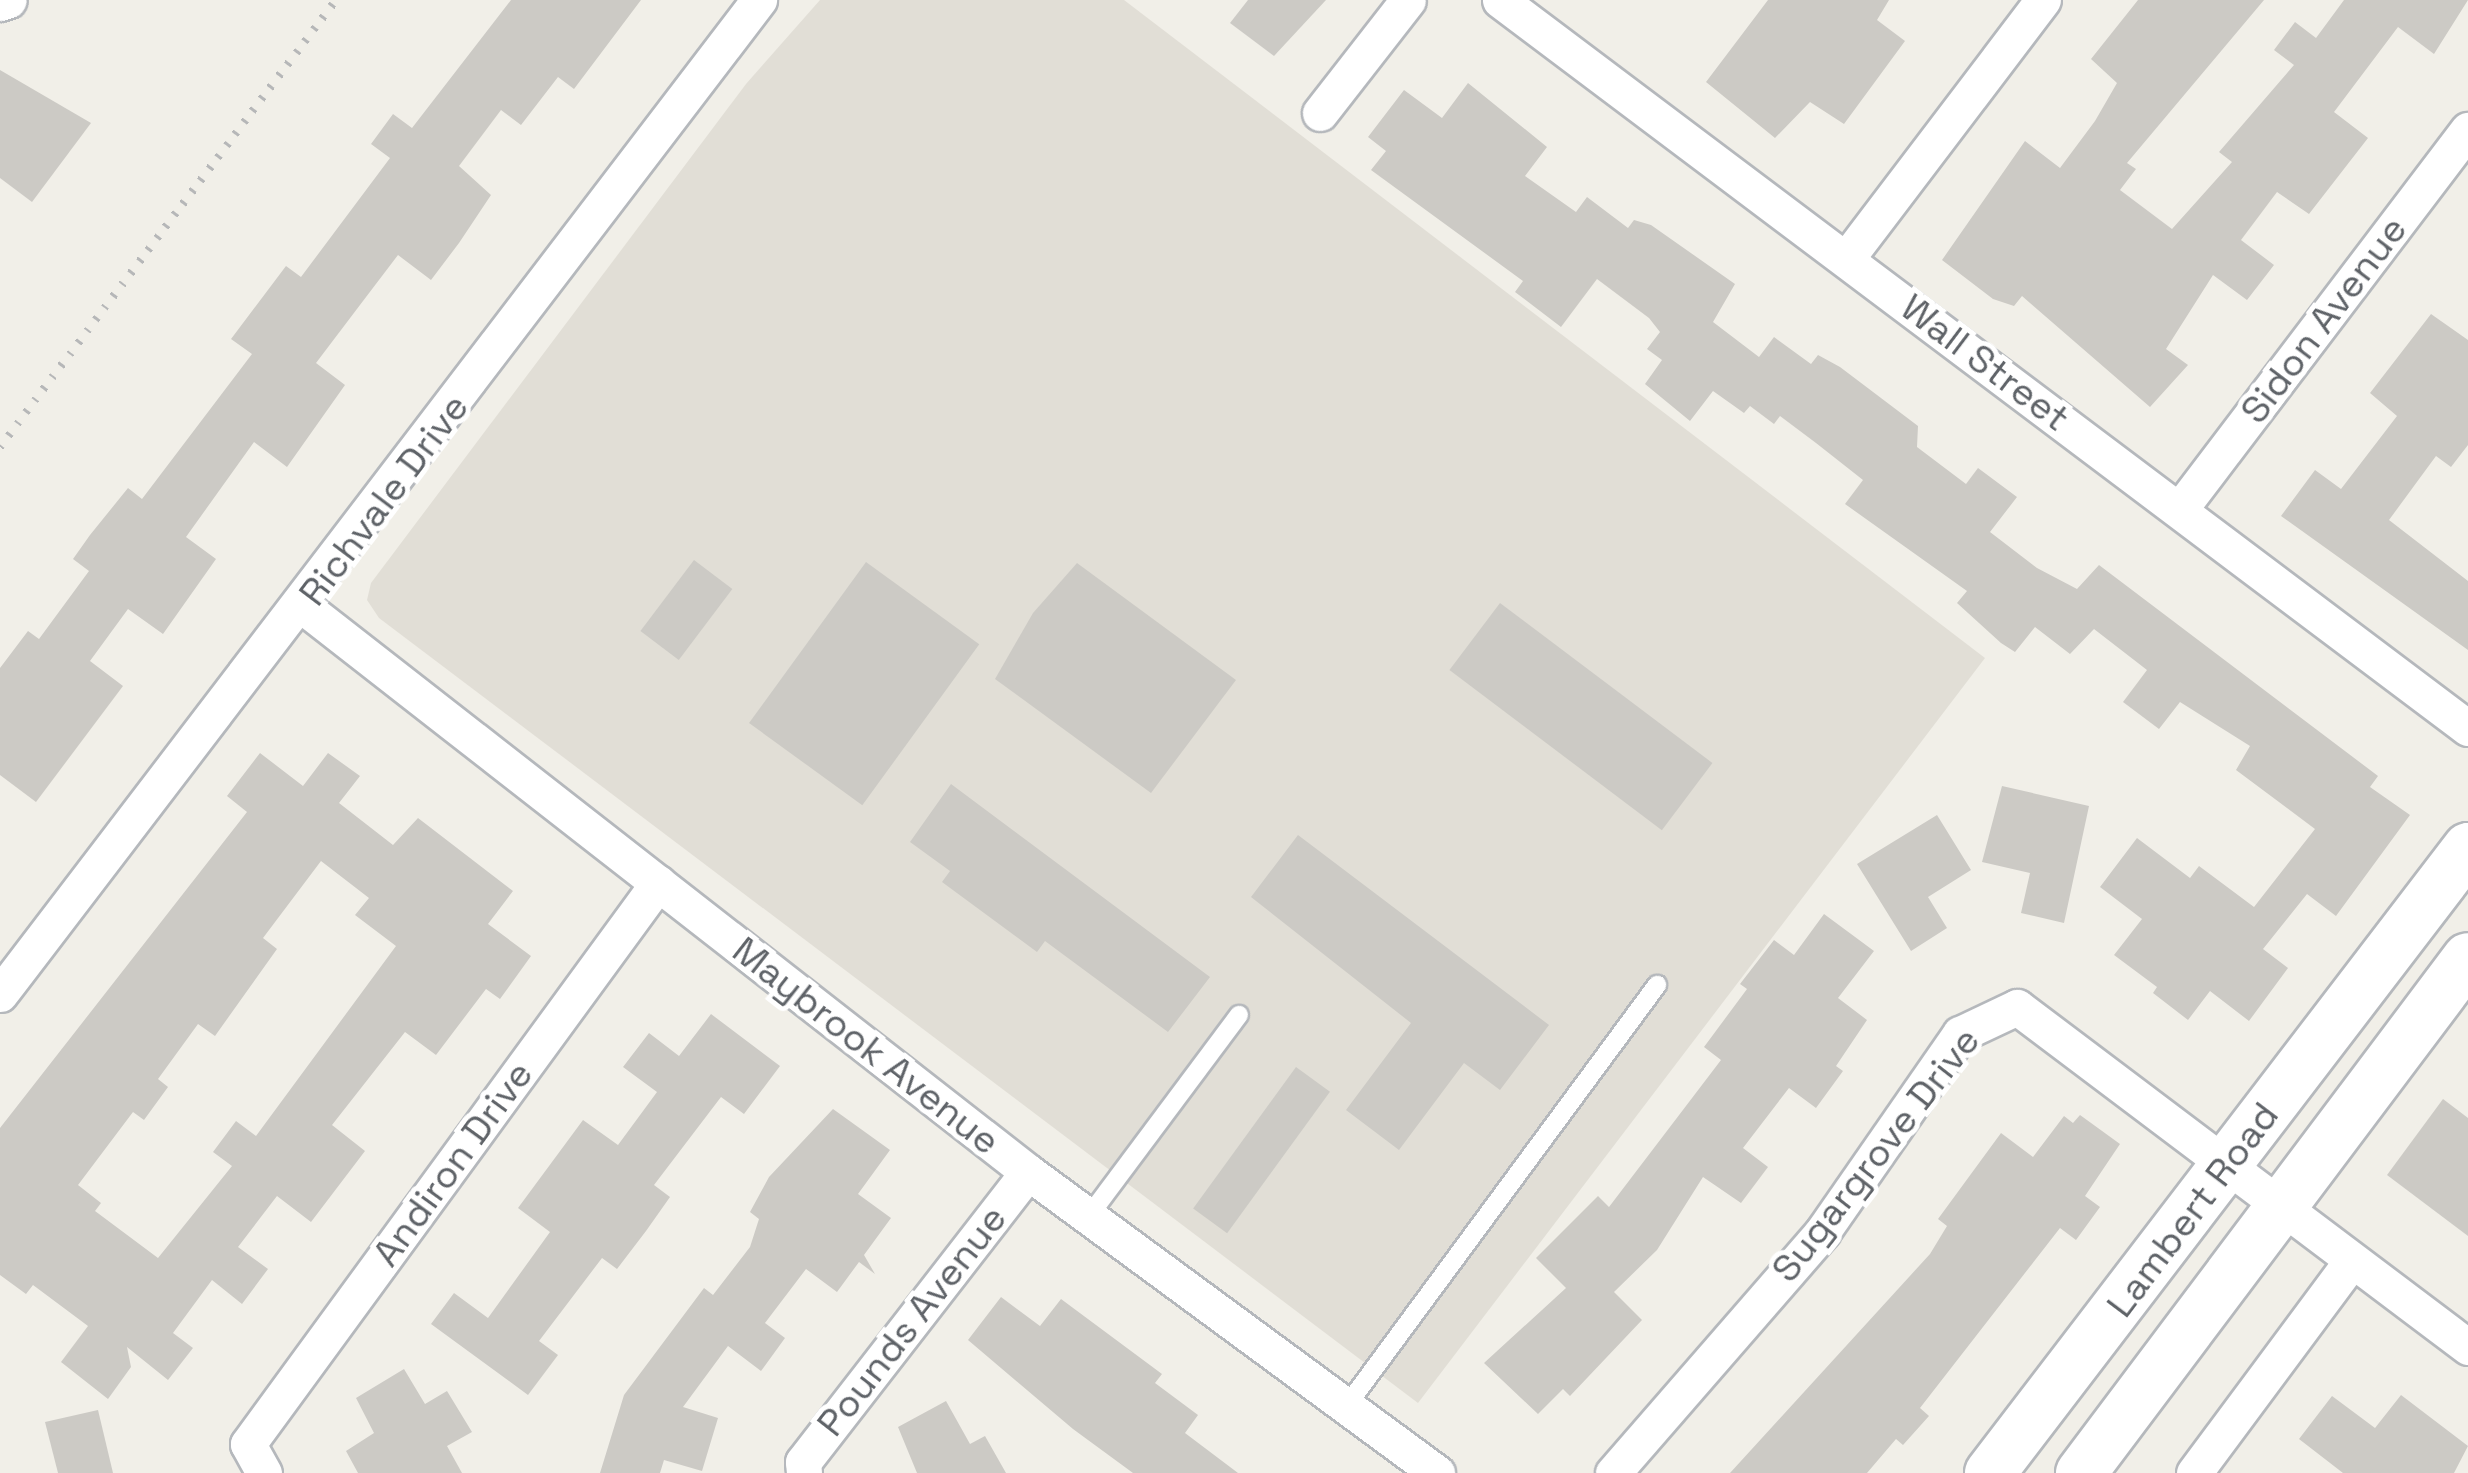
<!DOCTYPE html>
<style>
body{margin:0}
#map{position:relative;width:2468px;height:1473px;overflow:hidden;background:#f1efe8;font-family:"Space Grotesk",sans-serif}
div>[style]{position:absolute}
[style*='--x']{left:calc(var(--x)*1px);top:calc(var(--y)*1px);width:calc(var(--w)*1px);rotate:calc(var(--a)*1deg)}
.education>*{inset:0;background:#e1ded6}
.building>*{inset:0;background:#cccac5;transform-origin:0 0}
.roads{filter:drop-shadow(2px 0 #b5b8bc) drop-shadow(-2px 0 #b5b8bc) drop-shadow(0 2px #b5b8bc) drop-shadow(0 -2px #b5b8bc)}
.lane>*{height:18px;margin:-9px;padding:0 9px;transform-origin:9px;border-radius:9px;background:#fff}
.street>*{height:35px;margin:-17.5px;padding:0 17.5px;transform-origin:17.5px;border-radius:17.5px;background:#fff}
.secondary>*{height:50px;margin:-25px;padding:0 25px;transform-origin:25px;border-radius:25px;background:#fff}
.rail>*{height:8px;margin-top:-4px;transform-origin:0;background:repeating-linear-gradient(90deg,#b6b7b8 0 2.5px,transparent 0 14.5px)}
span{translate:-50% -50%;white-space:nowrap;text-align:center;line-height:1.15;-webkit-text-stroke:10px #fff;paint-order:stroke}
.street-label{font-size:38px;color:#5f6368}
</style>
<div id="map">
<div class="education">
<i style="clip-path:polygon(820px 0,1124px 0,1985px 658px,1418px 1403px,379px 618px,367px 600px,371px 583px,746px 84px)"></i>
</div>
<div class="building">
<i style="clip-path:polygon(511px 0,641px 0,574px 89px,558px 77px,521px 125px,501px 110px,459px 166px,491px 195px,459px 243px,431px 280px,398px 255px,363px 301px,316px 363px,345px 385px,287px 467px,254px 442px,186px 537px,216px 559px,163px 634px,128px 609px,90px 661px,123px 686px,36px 802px,0 775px,0 668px,28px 631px,39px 639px,89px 571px,73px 559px,90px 535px,128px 488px,142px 499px,252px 354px,231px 339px,286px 266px,301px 277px,390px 158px,371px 144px,393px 114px,412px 128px)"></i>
<i style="clip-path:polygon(1248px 0,1326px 0,1274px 56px,1230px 23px)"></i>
<i style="clip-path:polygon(1768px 0,1889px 0,1877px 20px,1905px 41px,1844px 124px,1810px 102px,1775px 138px,1706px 82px)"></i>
<i style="clip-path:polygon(2138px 0,2264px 0,2127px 163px,2136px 169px,2120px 190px,2172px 229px,2232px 162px,2219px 152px,2294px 65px,2274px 50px,2295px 22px,2316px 38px,2344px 0,2468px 0,2434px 54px,2398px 27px,2334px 112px,2368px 138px,2309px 214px,2277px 192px,2241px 240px,2274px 265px,2247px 300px,2213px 275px,2166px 349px,2188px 365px,2150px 407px,2022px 296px,2014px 306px,1993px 299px,1942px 260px,2025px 141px,2060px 168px,2095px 121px,2117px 83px,2091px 59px)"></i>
<i style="clip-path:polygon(0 70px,91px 123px,32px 202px,0 178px)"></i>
<i style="clip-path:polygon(1468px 83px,1547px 147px,1525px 176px,1576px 212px,1587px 197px,1628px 228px,1634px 220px,1651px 225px,1735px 284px,1713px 322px,1759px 357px,1774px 337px,1811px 364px,1818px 355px,1840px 367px,1918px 426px,1917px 447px,1966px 484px,1978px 468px,2017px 497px,1990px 532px,2037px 568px,2077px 589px,2099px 565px,2378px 776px,2370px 787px,2410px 815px,2336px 916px,2307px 894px,2263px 949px,2288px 968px,2249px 1021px,2210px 991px,2188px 1020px,2153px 993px,2157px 987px,2114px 955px,2142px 919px,2100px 887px,2137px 838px,2190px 878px,2199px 866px,2254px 907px,2315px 829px,2236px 770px,2250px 746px,2180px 702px,2159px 729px,2123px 702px,2147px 670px,2094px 629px,2070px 654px,2035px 627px,2015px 652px,2001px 643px,1957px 603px,1967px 591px,1845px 504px,1863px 480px,1816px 443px,1780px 416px,1774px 424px,1750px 406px,1744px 413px,1713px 391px,1690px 421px,1645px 384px,1662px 360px,1647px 349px,1660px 332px,1649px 318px,1597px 279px,1561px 327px,1515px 292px,1523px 281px,1371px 170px,1386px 151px,1368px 137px,1404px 90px,1442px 118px)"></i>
<i style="clip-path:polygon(2431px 314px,2468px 340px,2468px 445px,2451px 467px,2436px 456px,2389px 520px,2468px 581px,2468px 650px,2281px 516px,2315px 470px,2341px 489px,2397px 416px,2370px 393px)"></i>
<i style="left:694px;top:560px;width:48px;height:89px;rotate:37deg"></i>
<i style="left:866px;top:562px;width:140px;height:199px;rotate:36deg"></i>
<i style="clip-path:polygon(1077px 563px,1236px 680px,1151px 793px,995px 679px,1033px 613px)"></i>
<i style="left:1500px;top:603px;width:266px;height:84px;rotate:37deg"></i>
<i style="clip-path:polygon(evenodd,260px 753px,303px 786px,328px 753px,360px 776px,339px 803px,393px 845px,418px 818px,513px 891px,488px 924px,531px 956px,500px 999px,486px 989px,436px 1055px,405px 1032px,332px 1125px,365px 1151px,311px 1222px,277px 1196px,238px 1247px,268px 1269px,242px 1304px,212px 1280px,173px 1333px,193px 1348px,168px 1380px,127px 1347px,131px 1367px,108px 1399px,61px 1362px,88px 1326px,33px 1285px,26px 1294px,0 1275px,0 1128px,247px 812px,227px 796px,260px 753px,321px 861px,369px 898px,355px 915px,396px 946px,256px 1136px,236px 1121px,213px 1152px,232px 1166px,158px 1258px,95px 1211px,101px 1203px,78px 1185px,133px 1112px,144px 1120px,168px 1087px,158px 1079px,198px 1024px,215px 1036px,277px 949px,263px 938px,321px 861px)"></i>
<i style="clip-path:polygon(951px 784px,1210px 977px,1168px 1032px,1045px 941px,1037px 952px,942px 882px,950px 871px,910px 842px)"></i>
<i style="clip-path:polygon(2002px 786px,2089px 806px,2064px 923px,2021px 913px,2030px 873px,1982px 862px)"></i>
<i style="clip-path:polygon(1937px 815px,1971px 870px,1928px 897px,1947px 928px,1911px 951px,1857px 864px)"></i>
<i style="clip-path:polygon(1298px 835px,1549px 1025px,1500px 1090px,1464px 1063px,1399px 1150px,1346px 1110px,1411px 1023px,1251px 897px)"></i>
<i style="clip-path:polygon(1824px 914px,1874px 951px,1838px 998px,1867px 1020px,1836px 1066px,1843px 1071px,1816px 1108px,1789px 1088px,1743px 1148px,1768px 1167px,1741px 1203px,1703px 1177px,1657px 1250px,1614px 1292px,1642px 1320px,1570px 1396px,1563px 1389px,1538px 1414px,1484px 1363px,1566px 1288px,1536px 1258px,1598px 1196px,1609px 1207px,1721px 1060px,1704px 1047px,1747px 989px,1740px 984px,1774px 940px,1794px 955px)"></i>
<i style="clip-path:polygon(711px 1014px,780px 1066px,744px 1114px,721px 1097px,654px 1185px,670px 1197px,646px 1231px,617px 1269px,602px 1258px,539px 1341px,558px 1355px,528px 1395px,431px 1324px,454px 1293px,488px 1318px,550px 1232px,518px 1208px,583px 1120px,618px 1145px,657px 1092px,623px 1067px,649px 1033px,679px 1056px)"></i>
<i style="left:1296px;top:1067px;width:42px;height:175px;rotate:36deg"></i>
<i style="clip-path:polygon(2443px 1099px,2468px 1118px,2468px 1236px,2387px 1175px)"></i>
<i style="clip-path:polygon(833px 1109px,890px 1150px,858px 1194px,891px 1218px,864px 1255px,875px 1274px,859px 1262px,837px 1292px,806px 1269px,765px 1323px,785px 1338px,761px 1371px,728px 1346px,683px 1407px,718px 1418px,702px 1471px,664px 1460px,660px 1473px,600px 1473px,624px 1395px,704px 1288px,713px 1295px,750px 1247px,759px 1219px,750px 1212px,769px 1177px)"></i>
<i style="clip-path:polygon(2080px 1115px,2120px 1144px,2085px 1196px,2100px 1207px,2076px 1240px,2060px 1228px,1920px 1408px,1929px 1416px,1903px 1445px,1896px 1439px,1867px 1473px,1730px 1473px,1930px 1254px,1947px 1226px,1938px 1219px,2001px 1133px,2033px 1157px,2064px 1116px,2073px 1123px)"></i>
<i style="clip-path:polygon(1001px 1297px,1040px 1326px,1061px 1299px,1162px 1374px,1155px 1383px,1198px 1415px,1185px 1433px,1238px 1473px,1133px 1473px,1073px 1429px,968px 1340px)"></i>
<i style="clip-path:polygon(404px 1369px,425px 1404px,447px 1391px,472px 1432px,447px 1446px,462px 1473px,358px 1473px,346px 1451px,374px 1433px,356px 1398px)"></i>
<i style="clip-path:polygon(2401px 1395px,2468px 1446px,2454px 1473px,2343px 1473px,2299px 1439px,2332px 1396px,2375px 1428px)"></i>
<i style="clip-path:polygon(946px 1401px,970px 1444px,985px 1436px,1006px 1473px,917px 1473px,898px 1427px)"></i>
<i style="clip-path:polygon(98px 1410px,113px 1473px,58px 1473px,45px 1422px)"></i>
</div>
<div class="roads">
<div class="lane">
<i style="--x:1089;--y:1216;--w:251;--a:-53.3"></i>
<i style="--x:1348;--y:1404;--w:521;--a:-53.59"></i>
</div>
<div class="street">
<i style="--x:1500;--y:0;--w:1211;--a:36.95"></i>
<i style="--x:0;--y:3;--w:9;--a:-18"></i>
<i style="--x:1320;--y:113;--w:143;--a:-52.1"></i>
<i style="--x:1847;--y:258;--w:324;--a:-52.8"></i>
<i style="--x:2180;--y:509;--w:476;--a:-52.8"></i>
<i style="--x:304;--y:607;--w:918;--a:37.97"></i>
<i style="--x:1028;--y:1172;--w:508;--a:36.35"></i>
<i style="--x:0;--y:994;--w:1251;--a:-52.64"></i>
<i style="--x:264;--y:1473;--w:33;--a:-119"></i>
<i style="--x:248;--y:1444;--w:695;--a:-53.84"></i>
<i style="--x:804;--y:1473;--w:11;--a:-95"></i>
<i style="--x:803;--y:1462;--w:367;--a:-52.2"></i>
<i style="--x:1613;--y:1473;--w:320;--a:-49"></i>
<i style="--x:1823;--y:1231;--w:240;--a:-55.2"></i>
<i style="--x:1960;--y:1034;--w:63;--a:-25.3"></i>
<i style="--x:2017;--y:1007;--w:565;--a:37.01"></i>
<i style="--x:2194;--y:1473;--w:265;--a:-53.4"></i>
</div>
<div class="secondary">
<i style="--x:1990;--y:1473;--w:787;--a:-52.59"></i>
<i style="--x:2081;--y:1473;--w:644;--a:-53.08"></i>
</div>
</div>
<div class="rail">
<i style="--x:0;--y:447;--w:559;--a:-53.07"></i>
</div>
<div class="street-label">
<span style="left:2324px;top:320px;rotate:-53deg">Sidon Avenue</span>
<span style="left:1985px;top:363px;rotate:37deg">Wall Street</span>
<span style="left:384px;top:500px;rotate:-53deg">Richvale Drive</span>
<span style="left:866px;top:1046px;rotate:38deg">Maybrook Avenue</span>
<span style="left:1876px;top:1155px;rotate:-52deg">Sugargrove Drive</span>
<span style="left:453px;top:1164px;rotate:-54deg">Andiron Drive</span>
<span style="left:2193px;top:1210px;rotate:-53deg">Lambert Road</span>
<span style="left:912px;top:1321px;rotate:-52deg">Pounds Avenue</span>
</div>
</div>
